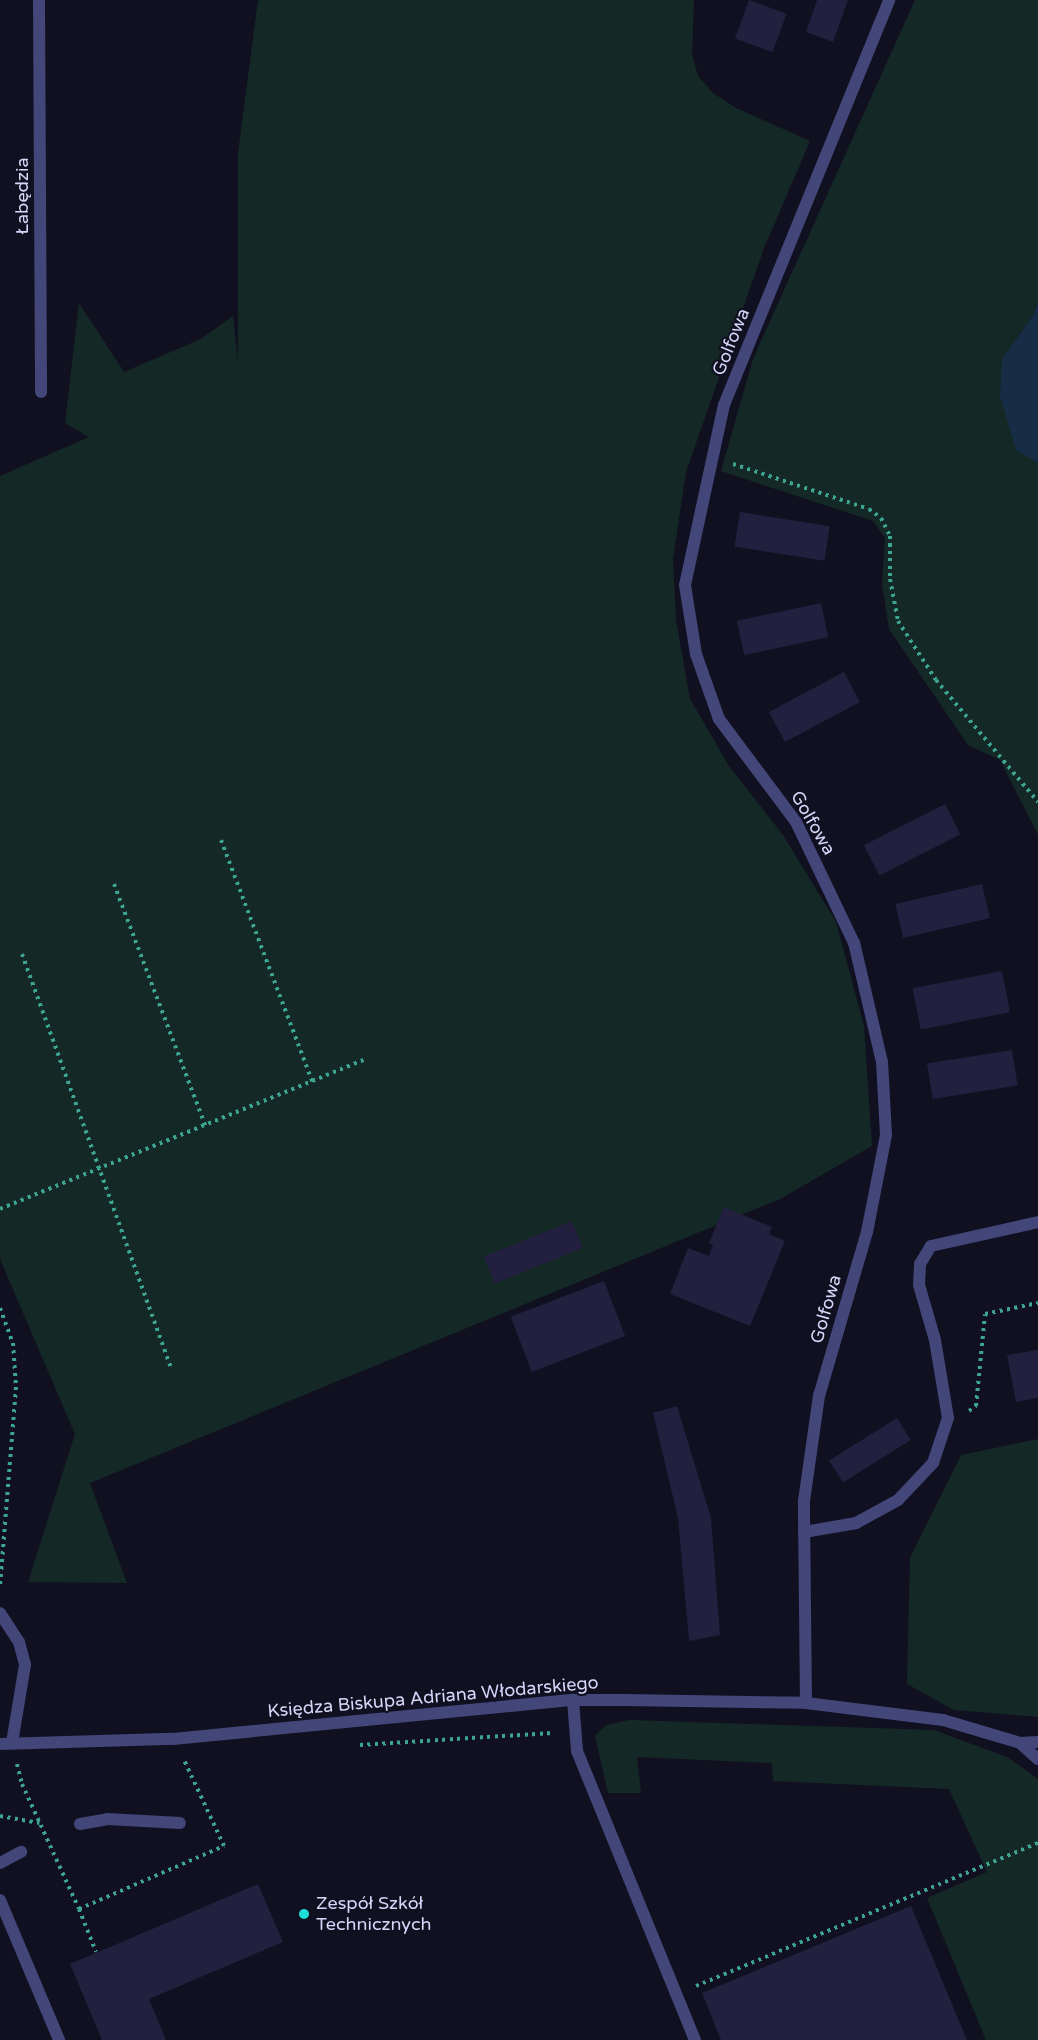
<!DOCTYPE html>
<meta charset="utf-8">
<style>
body{margin:0}
#map{position:relative;width:1038px;height:2040px;overflow:hidden;background:#111020;font-family:"Varela Round",sans-serif}
div>[style]{position:absolute}
[style*='--x']{left:calc(var(--x)*1px);top:calc(var(--y)*1px);width:calc(var(--w)*1px);rotate:calc(var(--a)*1deg)}
.green>*{inset:0;background:#142926}
.water>*{inset:0;background:#162d45}
.building>*{inset:0;background:#221f3f;transform-origin:0 0}
.path>*{height:4px;margin-top:-2px;transform-origin:0;background:repeating-linear-gradient(90deg,#3ea492 0 3px,transparent 0 7.5px)}
.lane>*{height:12px;margin:-6px;padding:0 6px;transform-origin:6px;border-radius:6px;background:#424679}
.street>*{height:12px;margin:-6px;padding:0 6px;transform-origin:6px;border-radius:6px;background:#424679}
.dots>*{width:16px;height:16px;translate:-50% -50%;box-sizing:border-box;border:3px solid #111020;border-radius:50%}
span{translate:-50% -50%;white-space:nowrap;text-align:center;line-height:1.15;-webkit-text-stroke:4.5px #111020;paint-order:stroke}
.street-label{font-size:18px;color:#d5d6f9}
.poi-label{font-size:18px;color:#d5d6f9}
.left{translate:0 -50%;text-align:left}
</style>
<div id="map">
<div class="green">
<i style="clip-path:polygon(258px 0,694px 0,692px 54px,698px 76px,713px 93px,736px 108px,810px 141px,764px 248px,686px 472px,673px 559px,676px 620px,690px 699px,729px 766px,783px 835px,836px 922px,864px 1026px,872px 1146px,780px 1199px,90px 1483px,127px 1583px,28px 1582px,75px 1434px,0 1259px,0 476px,89px 437px,65px 423px,79px 303px,124px 372px,201px 339px,233px 316px,238px 361px,238px 153px)"></i>
<i style="clip-path:polygon(915px 0,1038px 0,1038px 300px,1034px 314px,1002px 359px,1016px 449px,1038px 463px,1038px 835px,1000px 760px,968px 745px,889px 629px,882px 584px,885px 538px,873px 521px,721px 471px,753px 359px)"></i>
<i style="clip-path:polygon(1038px 1439px,1038px 1717px,954px 1710px,907px 1684px,910px 1558px,961px 1455px)"></i>
<i style="clip-path:polygon(630px 1720px,934px 1730px,1009px 1758px,1038px 1779px,1038px 2040px,986px 2040px,927px 1898px,987px 1872px,949px 1789px,773px 1781px,772px 1763px,637px 1757px,641px 1793px,608px 1793px,595px 1736px,606px 1725px)"></i>
</div>
<div class="water">
<i style="clip-path:polygon(1038px 300px,1038px 463px,1016px 450px,1000px 396px,1002px 359px,1034px 314px)"></i>
</div>
<div class="building">
<i style="left:749px;top:0;width:40px;height:41px;rotate:20deg"></i>
<i style="clip-path:polygon(817px 0,848px 0,833px 42px,806px 32px)"></i>
<i style="left:740px;top:512px;width:91px;height:35px;rotate:9deg"></i>
<i style="left:821px;top:603px;width:35px;height:86px;rotate:78deg"></i>
<i style="left:844px;top:672px;width:34px;height:85px;rotate:62deg"></i>
<i style="left:945px;top:804px;width:34px;height:91px;rotate:63deg"></i>
<i style="left:982px;top:884px;width:35px;height:89px;rotate:77deg"></i>
<i style="left:1002px;top:971px;width:42px;height:91px;rotate:79deg"></i>
<i style="left:1012px;top:1050px;width:36px;height:86px;rotate:81deg"></i>
<i style="clip-path:polygon(724px 1207px,772px 1227px,769px 1234px,785px 1241px,750px 1326px,670px 1294px,688px 1248px,709px 1256px,713px 1245px,709px 1243px)"></i>
<i style="left:572px;top:1221px;width:29px;height:95px;rotate:68deg"></i>
<i style="left:604px;top:1281px;width:59px;height:100px;rotate:69deg"></i>
<i style="clip-path:polygon(1038px 1350px,1038px 1398px,1016px 1402px,1007px 1355px)"></i>
<i style="clip-path:polygon(677px 1406px,711px 1518px,720px 1635px,689px 1641px,678px 1518px,653px 1413px)"></i>
<i style="left:897px;top:1418px;width:26px;height:80px;rotate:58deg"></i>
<i style="clip-path:polygon(258px 1884px,283px 1942px,149px 1999px,166px 2040px,102px 2040px,70px 1964px)"></i>
<i style="clip-path:polygon(911px 1906px,967px 2040px,721px 2040px,702px 1993px)"></i>
</div>
<div class="path">
<i style="--x:733;--y:464;--w:143;--a:18.3"></i>
<i style="--x:869;--y:509;--w:15;--a:37"></i>
<i style="--x:881;--y:518;--w:20;--a:63"></i>
<i style="--x:890;--y:536;--w:43;--a:90"></i>
<i style="--x:890;--y:579;--w:43;--a:79.2"></i>
<i style="--x:898;--y:621;--w:70;--a:57.2"></i>
<i style="--x:936;--y:680;--w:159;--a:50.1"></i>
<i style="--x:221;--y:840;--w:258;--a:69.3"></i>
<i style="--x:114;--y:884;--w:258;--a:69.3"></i>
<i style="--x:22;--y:954;--w:440;--a:70.2"></i>
<i style="--x:0;--y:1209;--w:393;--a:-22.3"></i>
<i style="--x:0;--y:1308;--w:37;--a:70"></i>
<i style="--x:13;--y:1343;--w:44;--a:86.1"></i>
<i style="--x:16;--y:1387;--w:199;--a:94.6"></i>
<i style="--x:969;--y:1411;--w:9;--a:-36"></i>
<i style="--x:976;--y:1406;--w:92;--a:-84.4"></i>
<i style="--x:985;--y:1314;--w:54;--a:-11.7"></i>
<i style="--x:360;--y:1745;--w:193;--a:-3.6"></i>
<i style="--x:17;--y:1764;--w:21;--a:76"></i>
<i style="--x:22;--y:1784;--w:137;--a:65.5"></i>
<i style="--x:79;--y:1909;--w:158;--a:-23.5"></i>
<i style="--x:224;--y:1846;--w:95;--a:-114.9"></i>
<i style="--x:0;--y:1816;--w:40;--a:10"></i>
<i style="--x:79;--y:1909;--w:46;--a:68.4"></i>
<i style="--x:696;--y:1986;--w:371;--a:-22.7"></i>
</div>
<div class="lane">
<i style="--x:804;--y:1532;--w:53;--a:-9.8"></i>
<i style="--x:856;--y:1523;--w:48;--a:-28.7"></i>
<i style="--x:898;--y:1500;--w:51;--a:-46.6"></i>
<i style="--x:933;--y:1463;--w:47;--a:-71.6"></i>
<i style="--x:948;--y:1418;--w:79;--a:-99.5"></i>
<i style="--x:935;--y:1340;--w:57;--a:-106.2"></i>
<i style="--x:919;--y:1285;--w:21;--a:-87"></i>
<i style="--x:920;--y:1264;--w:21;--a:-59"></i>
<i style="--x:931;--y:1246;--w:110;--a:-12.6"></i>
<i style="--x:0;--y:1613;--w:35;--a:57"></i>
<i style="--x:19;--y:1642;--w:24;--a:75"></i>
<i style="--x:25;--y:1665;--w:79;--a:99.5"></i>
<i style="--x:573;--y:1700;--w:51;--a:85.5"></i>
<i style="--x:577;--y:1751;--w:312;--a:67.8"></i>
<i style="--x:1020;--y:1743;--w:18;--a:-3"></i>
<i style="--x:80;--y:1824;--w:27;--a:-10"></i>
<i style="--x:107;--y:1819;--w:73;--a:3.1"></i>
<i style="--x:0;--y:1863;--w:24;--a:-28"></i>
<i style="--x:0;--y:1900;--w:152;--a:67.1"></i>
</div>
<div class="street">
<i style="--x:39;--y:0;--w:392;--a:89.7"></i>
<i style="--x:806;--y:1703;--w:202;--a:-90.6"></i>
<i style="--x:804;--y:1501;--w:106;--a:-81.9"></i>
<i style="--x:819;--y:1396;--w:171;--a:-73.7"></i>
<i style="--x:867;--y:1232;--w:99;--a:-78.9"></i>
<i style="--x:886;--y:1135;--w:73;--a:-93.1"></i>
<i style="--x:882;--y:1062;--w:122;--a:-103.2"></i>
<i style="--x:854;--y:943;--w:134;--a:-115.6"></i>
<i style="--x:796;--y:822;--w:129;--a:-126.8"></i>
<i style="--x:719;--y:719;--w:69;--a:-109.5"></i>
<i style="--x:696;--y:654;--w:70;--a:-99.1"></i>
<i style="--x:685;--y:585;--w:184;--a:-77.8"></i>
<i style="--x:724;--y:405;--w:437;--a:-67.8"></i>
<i style="--x:0;--y:1744;--w:173;--a:-1.7"></i>
<i style="--x:173;--y:1739;--w:402;--a:-5.6"></i>
<i style="--x:573;--y:1700;--w:52;--a:0"></i>
<i style="--x:625;--y:1700;--w:181;--a:0.9"></i>
<i style="--x:806;--y:1703;--w:138;--a:7.1"></i>
<i style="--x:943;--y:1720;--w:80;--a:16.6"></i>
<i style="--x:1020;--y:1743;--w:24;--a:42"></i>
</div>
<div class="dots">
<i style="left:304px;top:1914px;background:#1eddd9"></i>
</div>
<div class="street-label">
<span style="left:22px;top:196px;rotate:-90deg">Łabędzia</span>
<span style="left:731px;top:342px;rotate:-68deg">Golfowa</span>
<span style="left:813px;top:823px;rotate:60deg">Golfowa</span>
<span style="left:826px;top:1309px;rotate:-74deg">Golfowa</span>
<span style="left:433px;top:1697px;rotate:-5deg">Księdza Biskupa Adriana Włodarskiego</span>
</div>
<div class="poi-label">
<span class="left" style="left:316px;top:1914px">Zespół Szkół<br>Technicznych</span>
</div>
</div>
